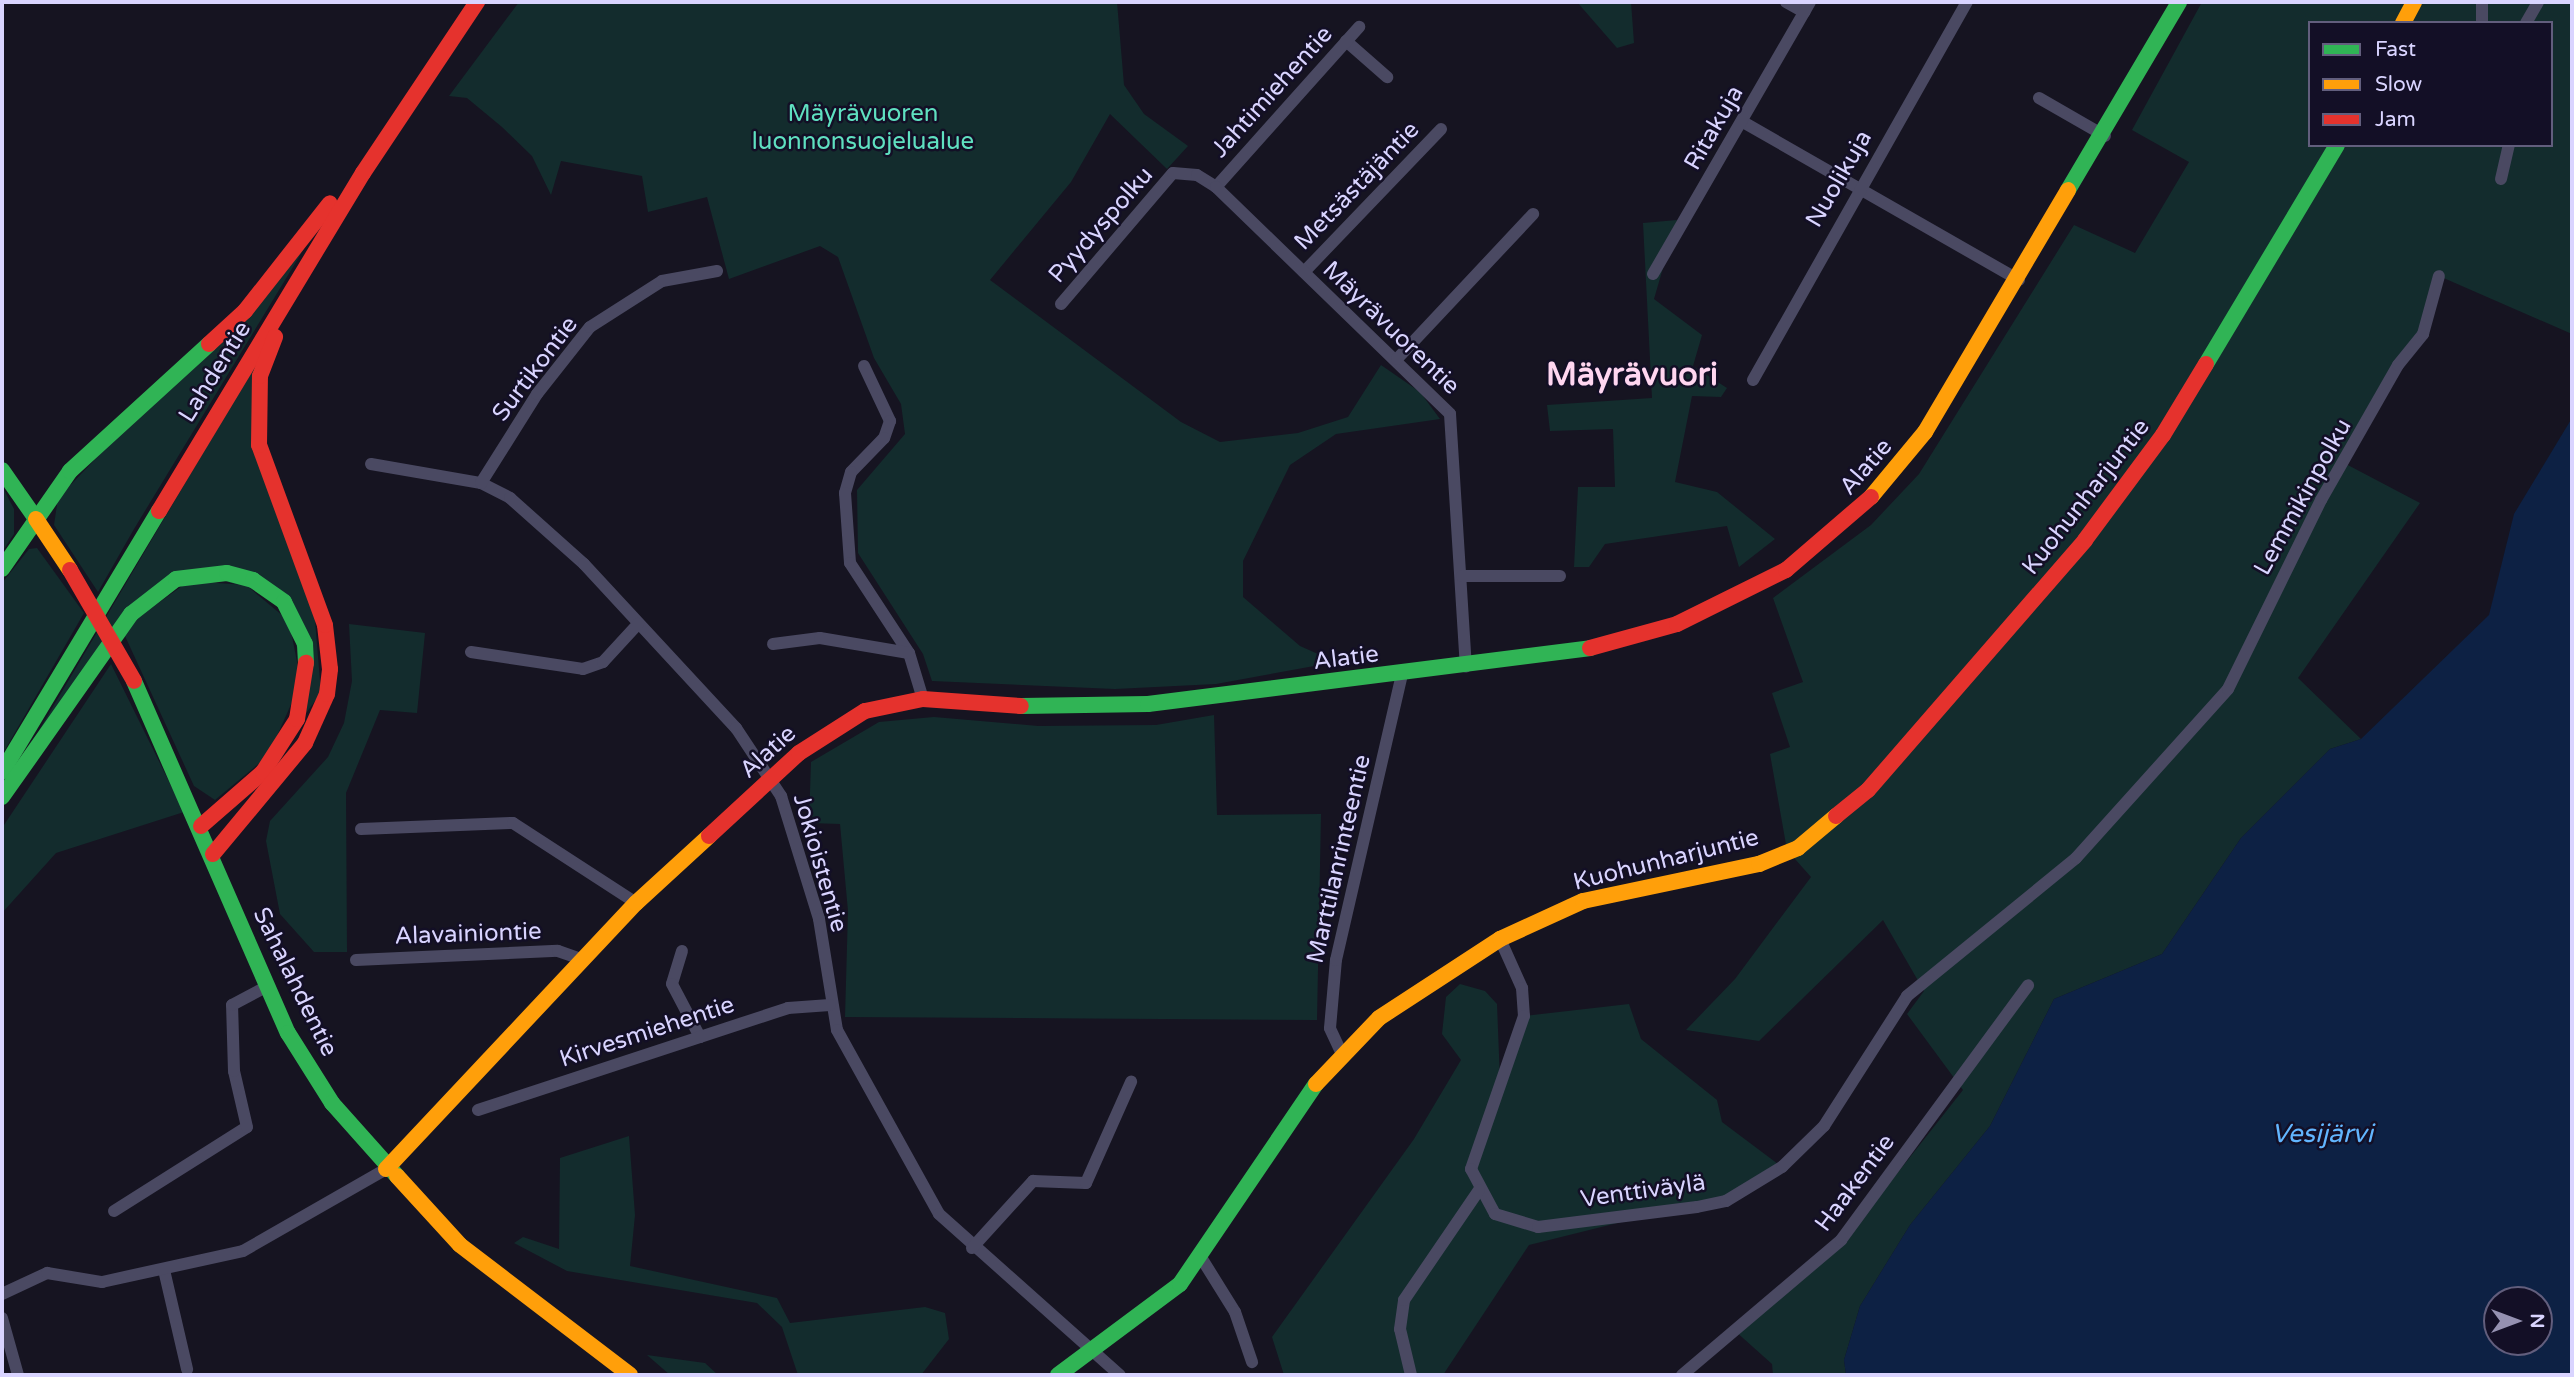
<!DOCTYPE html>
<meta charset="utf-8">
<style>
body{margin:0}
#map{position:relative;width:2574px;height:1377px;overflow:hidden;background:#161421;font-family:"Varela Round",sans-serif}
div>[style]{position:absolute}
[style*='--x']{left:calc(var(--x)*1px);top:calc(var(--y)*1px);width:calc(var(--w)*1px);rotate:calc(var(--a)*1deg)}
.green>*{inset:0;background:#132c2d}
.water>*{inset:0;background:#0d2144}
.street>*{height:12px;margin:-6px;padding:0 6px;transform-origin:6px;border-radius:6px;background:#4a4962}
.fast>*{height:16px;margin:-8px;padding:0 8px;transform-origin:8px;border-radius:8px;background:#30b455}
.slow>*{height:16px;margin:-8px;padding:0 8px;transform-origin:8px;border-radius:8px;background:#ff9f0a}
.jam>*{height:16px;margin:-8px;padding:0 8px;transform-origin:8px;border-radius:8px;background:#e5322d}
.jam-bridge>*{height:16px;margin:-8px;padding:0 8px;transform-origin:8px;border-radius:8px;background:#e5322d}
span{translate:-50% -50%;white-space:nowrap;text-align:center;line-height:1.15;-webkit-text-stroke:5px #130f26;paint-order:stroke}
.street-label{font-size:24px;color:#d9d4ff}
.park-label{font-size:24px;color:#5fe0c0}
.water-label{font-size:26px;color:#62b6ff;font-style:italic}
.district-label{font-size:32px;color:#ffd6f0;font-weight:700}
.frame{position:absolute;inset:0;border:4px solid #d9d4ff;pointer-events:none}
.legend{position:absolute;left:2308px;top:21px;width:245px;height:126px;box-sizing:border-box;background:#130f26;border:2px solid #625e7d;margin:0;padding:9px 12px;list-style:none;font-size:21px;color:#d9d4ff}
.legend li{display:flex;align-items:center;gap:14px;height:35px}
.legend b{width:35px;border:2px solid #625e7d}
.north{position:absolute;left:2483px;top:1286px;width:70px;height:70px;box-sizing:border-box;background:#130f26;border:2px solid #625e7d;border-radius:50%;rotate:90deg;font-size:19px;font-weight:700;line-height:28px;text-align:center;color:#d9d4ff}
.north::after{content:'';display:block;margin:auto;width:24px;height:32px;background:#9591b1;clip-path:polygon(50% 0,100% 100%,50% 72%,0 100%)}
</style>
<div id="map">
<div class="green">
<i style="clip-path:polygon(519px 2px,1117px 2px,1124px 85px,1144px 114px,1188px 146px,1167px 169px,1110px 114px,1071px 182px,990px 280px,1181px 422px,1220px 442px,1298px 433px,1348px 417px,1381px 365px,1420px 392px,1440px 419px,1336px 434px,1290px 465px,1243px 561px,1243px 597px,1300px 646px,1336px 662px,1216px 684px,1115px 689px,932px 681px,923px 654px,858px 553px,857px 490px,905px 434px,901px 404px,874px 358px,838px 257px,820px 246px,729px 279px,707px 197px,648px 212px,642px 176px,561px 161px,551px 195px,532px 156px,502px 127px,467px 98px,449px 96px)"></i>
<i style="clip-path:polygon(1577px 2px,1631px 2px,1634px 43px,1617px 48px)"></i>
<i style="clip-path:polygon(evenodd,2202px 2px,2572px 2px,2572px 334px,2439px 276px,2423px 334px,2344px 463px,2420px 503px,2298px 678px,2361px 739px,2330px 749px,2241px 838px,2162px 954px,2054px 999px,1990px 1126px,1910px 1225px,1860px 1306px,1844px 1360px,1846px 1375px,1773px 1375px,1772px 1364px,1734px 1330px,1835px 1252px,1963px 1090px,1907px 1014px,1924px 991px,1883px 920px,1759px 1041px,1686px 1030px,1735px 979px,1811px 877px,1787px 850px,1770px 754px,1790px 747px,1772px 693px,1803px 682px,1773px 598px,1871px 525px,1919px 474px,2074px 225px,2135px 253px,2189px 162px,2132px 130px,2202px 2px,2310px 23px,2551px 23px,2551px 145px,2310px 145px,2310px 23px)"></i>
<i style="clip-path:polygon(1677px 220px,1654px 299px,1702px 335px,1693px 366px,1727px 388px,1721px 397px,1692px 396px,1675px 482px,1717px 492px,1775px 539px,1739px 567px,1727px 526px,1605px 544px,1589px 567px,1574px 567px,1578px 487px,1615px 487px,1613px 429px,1550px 431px,1547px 405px,1652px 398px,1643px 223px)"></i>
<i style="clip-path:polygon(316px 229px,134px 529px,98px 592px,54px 525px,58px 498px)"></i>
<i style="clip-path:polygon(255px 365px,252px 400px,314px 608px,321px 693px,231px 814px,307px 705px,288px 599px,186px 570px,38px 732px)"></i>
<i style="clip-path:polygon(2px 486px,14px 509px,14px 534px,2px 552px)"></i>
<i style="clip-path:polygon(37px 548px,84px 613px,2px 755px,2px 583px,29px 549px)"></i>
<i style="clip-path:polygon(189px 581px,246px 585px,289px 621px,301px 682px,268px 756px,215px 800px,194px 786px,125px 636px,136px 619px)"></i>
<i style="clip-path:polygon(349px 624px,425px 633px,417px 713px,380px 710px,346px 793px,347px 952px,314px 952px,280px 914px,266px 841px,270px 821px,328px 757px,344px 723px,352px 681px)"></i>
<i style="clip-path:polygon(111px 664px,184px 812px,56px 853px,2px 913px,2px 828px)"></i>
<i style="clip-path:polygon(1214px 715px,1217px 815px,1321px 814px,1317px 1020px,845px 1017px,848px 911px,840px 824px,809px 823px,811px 762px,879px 722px,934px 717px,1038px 726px,1156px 725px)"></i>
<i style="clip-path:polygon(1460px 984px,1485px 991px,1497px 1004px,1500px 1080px,1524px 1016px,1629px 1004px,1641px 1039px,1717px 1100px,1722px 1122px,1782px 1167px,1746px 1191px,1529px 1245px,1443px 1375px,1284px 1375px,1272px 1337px,1414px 1139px,1461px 1060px,1442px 1034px,1446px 997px)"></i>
<i style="clip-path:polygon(629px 1136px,635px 1215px,630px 1266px,777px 1298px,790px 1323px,925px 1307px,945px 1313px,949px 1339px,921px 1375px,798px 1375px,782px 1327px,757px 1303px,567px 1271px,514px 1243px,523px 1237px,559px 1249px,560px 1158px)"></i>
<i style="clip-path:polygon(647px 1355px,705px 1363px,718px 1375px,670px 1375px)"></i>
</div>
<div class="water">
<i style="clip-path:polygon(evenodd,2572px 418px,2572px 1375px,1846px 1375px,1844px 1360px,1860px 1306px,1910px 1225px,1990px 1126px,2054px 999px,2162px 954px,2241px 838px,2330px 749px,2361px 739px,2489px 615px,2514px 514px,2572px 418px,2497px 1300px,2539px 1300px,2539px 1342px,2497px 1342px,2497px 1300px)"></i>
</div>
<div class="street">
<i style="--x:1786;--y:2;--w:21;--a:29"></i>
<i style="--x:2482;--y:2;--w:21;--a:90"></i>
<i style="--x:2526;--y:23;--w:24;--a:-60"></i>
<i style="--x:1346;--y:41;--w:55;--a:41.3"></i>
<i style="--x:2039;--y:98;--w:76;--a:29.9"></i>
<i style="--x:1743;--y:122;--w:318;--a:29.8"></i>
<i style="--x:2501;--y:179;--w:35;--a:-77"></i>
<i style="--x:1216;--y:187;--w:215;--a:-48.2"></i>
<i style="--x:1304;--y:272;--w:198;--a:-46.2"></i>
<i style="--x:1653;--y:274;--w:314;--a:-60"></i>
<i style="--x:1061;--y:304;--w:172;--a:-49.5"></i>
<i style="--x:1173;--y:173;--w:24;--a:5"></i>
<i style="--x:1197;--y:175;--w:22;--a:32"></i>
<i style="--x:1216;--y:187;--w:326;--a:44.1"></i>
<i style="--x:1450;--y:414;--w:253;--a:86.4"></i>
<i style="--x:1397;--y:359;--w:199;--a:-46.8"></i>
<i style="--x:864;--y:366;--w:61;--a:64.7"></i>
<i style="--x:890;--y:421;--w:18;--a:109"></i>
<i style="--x:884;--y:438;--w:47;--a:134.1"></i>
<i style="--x:851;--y:472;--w:22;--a:106"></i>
<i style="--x:845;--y:493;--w:70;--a:85.9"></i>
<i style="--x:850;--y:563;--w:108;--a:56.8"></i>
<i style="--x:909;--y:653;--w:48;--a:73.1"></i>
<i style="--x:1753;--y:380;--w:434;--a:-60.5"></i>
<i style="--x:371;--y:464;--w:112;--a:9.8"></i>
<i style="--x:481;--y:483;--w:33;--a:27"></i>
<i style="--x:510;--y:498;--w:99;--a:41.7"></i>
<i style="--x:584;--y:564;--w:224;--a:47.2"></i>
<i style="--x:736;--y:728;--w:82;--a:56.5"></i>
<i style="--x:781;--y:796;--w:129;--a:72.8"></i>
<i style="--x:819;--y:919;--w:112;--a:80.8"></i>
<i style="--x:837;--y:1030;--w:210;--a:61"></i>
<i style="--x:939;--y:1214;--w:242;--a:41.7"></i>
<i style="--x:481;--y:483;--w:105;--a:-57.8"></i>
<i style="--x:537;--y:394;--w:85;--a:-51.7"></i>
<i style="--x:590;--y:327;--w:85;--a:-32.6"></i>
<i style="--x:662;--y:281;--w:56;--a:-10.3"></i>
<i style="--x:1462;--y:576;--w:98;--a:0"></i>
<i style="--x:773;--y:644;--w:47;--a:-7.3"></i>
<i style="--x:820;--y:638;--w:90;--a:9.6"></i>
<i style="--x:471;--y:652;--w:113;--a:8.6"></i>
<i style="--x:583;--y:669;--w:21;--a:-19"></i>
<i style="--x:603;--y:662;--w:52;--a:-47.4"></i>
<i style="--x:361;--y:829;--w:152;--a:-2.3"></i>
<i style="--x:513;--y:823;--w:147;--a:33"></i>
<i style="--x:1500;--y:939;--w:54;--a:65.8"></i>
<i style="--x:1522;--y:988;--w:28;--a:86"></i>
<i style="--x:1524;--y:1016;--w:162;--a:109.1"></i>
<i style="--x:1471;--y:1169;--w:51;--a:61.9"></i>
<i style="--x:1495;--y:1214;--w:45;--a:16.8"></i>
<i style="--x:1538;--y:1227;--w:160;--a:-7.2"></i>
<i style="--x:1697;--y:1207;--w:30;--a:-12"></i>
<i style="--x:1726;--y:1201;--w:66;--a:-31.3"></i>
<i style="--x:1782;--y:1167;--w:59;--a:-44.3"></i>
<i style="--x:1824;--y:1126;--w:154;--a:-57.4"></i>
<i style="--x:1907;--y:996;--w:218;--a:-39.2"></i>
<i style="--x:2076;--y:858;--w:227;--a:-48"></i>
<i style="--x:2228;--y:689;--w:211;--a:-63.8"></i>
<i style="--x:2321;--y:500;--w:155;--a:-60.3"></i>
<i style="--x:2398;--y:365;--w:40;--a:-51"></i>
<i style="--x:2423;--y:334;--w:60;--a:-74.6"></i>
<i style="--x:682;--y:951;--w:34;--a:107"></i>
<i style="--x:672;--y:984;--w:60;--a:62.2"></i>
<i style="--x:356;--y:960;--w:202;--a:-2.6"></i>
<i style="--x:558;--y:951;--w:24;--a:19"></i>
<i style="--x:1341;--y:1052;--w:26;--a:-115"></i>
<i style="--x:1330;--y:1028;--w:68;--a:-85"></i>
<i style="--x:1336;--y:960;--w:294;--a:-77"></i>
<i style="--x:478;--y:1110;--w:326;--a:-18.2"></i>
<i style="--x:788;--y:1008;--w:42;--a:-4.1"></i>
<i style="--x:114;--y:1211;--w:157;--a:-32.3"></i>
<i style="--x:247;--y:1127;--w:57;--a:-103.1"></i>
<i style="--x:234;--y:1071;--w:66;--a:-91.7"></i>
<i style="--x:232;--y:1005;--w:40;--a:-28"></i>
<i style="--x:972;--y:1248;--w:91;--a:-47.7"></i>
<i style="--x:1033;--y:1181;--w:53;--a:2.2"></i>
<i style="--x:1086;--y:1183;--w:111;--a:-66"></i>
<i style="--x:1202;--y:1259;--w:62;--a:58.1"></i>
<i style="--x:1235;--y:1312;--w:53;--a:71.2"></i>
<i style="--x:164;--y:1270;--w:102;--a:76.9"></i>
<i style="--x:2;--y:1294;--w:50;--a:-25"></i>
<i style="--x:47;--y:1273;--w:56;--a:9.3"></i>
<i style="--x:102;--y:1282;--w:144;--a:-12.4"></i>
<i style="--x:243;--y:1251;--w:165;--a:-29.8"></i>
<i style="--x:2;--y:1318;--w:59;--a:74.3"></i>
<i style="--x:1411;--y:1375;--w:47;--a:-103.4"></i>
<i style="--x:1400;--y:1329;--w:29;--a:-82"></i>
<i style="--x:1404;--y:1300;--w:133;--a:-55.7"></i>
<i style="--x:1682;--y:1375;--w:209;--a:-40.3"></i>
<i style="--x:1841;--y:1240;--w:316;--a:-53.7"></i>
</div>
<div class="fast">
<i style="--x:2068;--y:190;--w:218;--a:-59.4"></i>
<i style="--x:2206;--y:364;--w:255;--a:-59.1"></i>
<i style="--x:2;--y:470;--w:60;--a:55.2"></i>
<i style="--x:2;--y:569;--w:119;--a:-55.2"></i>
<i style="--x:70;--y:471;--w:188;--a:-42.4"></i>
<i style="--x:134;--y:681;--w:384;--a:66.4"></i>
<i style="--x:288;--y:1033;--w:83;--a:57.8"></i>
<i style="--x:332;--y:1103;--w:98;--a:48.3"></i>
<i style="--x:1021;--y:706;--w:127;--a:-0.9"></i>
<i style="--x:1148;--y:704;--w:446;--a:-7.2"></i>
<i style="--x:2;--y:772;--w:305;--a:-59"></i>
<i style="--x:2;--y:797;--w:224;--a:-54.8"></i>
<i style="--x:131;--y:614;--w:57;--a:-37.9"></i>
<i style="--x:176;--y:579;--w:51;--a:-6.7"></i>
<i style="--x:227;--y:573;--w:27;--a:15"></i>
<i style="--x:253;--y:580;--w:38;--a:35"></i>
<i style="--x:284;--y:602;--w:47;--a:63.4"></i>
<i style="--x:305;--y:644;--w:19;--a:87"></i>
<i style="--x:1058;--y:1375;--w:152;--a:-36.7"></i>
<i style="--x:1180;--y:1284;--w:242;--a:-55.8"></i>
</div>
<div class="slow">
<i style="--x:2403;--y:23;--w:24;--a:-62"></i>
<i style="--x:1871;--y:497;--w:85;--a:-50.3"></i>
<i style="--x:1925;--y:432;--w:281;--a:-59.4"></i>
<i style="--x:36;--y:519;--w:61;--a:56.3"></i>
<i style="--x:1316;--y:1084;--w:91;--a:-46.3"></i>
<i style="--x:1379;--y:1018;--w:145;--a:-33.1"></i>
<i style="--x:1500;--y:939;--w:91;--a:-24.6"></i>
<i style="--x:1583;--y:901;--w:180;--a:-11.9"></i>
<i style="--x:1759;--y:864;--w:42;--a:-22.3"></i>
<i style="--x:1798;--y:848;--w:50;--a:-40.1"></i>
<i style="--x:386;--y:1169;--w:365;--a:-46.8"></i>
<i style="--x:636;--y:903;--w:99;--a:-42.5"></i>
<i style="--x:397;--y:1176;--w:93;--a:47.6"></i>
<i style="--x:460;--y:1245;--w:214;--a:37.4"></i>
</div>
<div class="jam">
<i style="--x:209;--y:344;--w:49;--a:-42.5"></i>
<i style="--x:245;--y:311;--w:137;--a:-51.8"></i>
<i style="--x:159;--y:511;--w:395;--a:-58.9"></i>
<i style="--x:363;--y:173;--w:206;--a:-56.3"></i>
<i style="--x:1590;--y:648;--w:90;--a:-15.4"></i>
<i style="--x:1677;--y:624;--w:122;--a:-26.4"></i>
<i style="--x:1786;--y:570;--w:112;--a:-40.7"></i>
<i style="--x:1836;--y:816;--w:41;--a:-39.1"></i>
<i style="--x:1868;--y:790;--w:331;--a:-49"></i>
<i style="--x:2085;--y:540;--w:131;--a:-53.4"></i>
<i style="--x:2163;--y:435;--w:83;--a:-58.8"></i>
<i style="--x:201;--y:826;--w:82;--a:-41.1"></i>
<i style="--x:263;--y:772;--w:63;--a:-57.3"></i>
<i style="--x:297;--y:719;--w:57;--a:-80.9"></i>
<i style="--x:709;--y:836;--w:122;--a:-42.7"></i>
<i style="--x:799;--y:753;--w:78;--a:-32.5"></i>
<i style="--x:865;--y:711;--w:59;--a:-11.7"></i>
<i style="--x:923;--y:699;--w:98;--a:4.1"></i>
<i style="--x:213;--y:854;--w:144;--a:-50.3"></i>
<i style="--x:305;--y:743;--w:54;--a:-65.8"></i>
<i style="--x:327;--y:694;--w:25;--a:-83"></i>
<i style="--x:330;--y:669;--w:44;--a:-96.5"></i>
<i style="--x:325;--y:625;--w:192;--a:-110.1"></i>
<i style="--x:259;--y:445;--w:69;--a:-89.2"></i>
<i style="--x:260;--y:376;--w:42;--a:-69"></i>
</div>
<div class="jam-bridge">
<i style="--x:70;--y:570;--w:128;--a:60"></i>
</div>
<div class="street-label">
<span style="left:1272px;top:92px;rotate:-48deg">Jahtimiehentie</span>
<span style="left:1714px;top:128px;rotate:-60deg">Ritakuja</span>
<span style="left:1839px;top:179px;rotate:-60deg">Nuolikuja</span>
<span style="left:1357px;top:186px;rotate:-46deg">Metsästäjäntie</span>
<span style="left:1101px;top:225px;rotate:-49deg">Pyydyspolku</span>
<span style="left:1391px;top:328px;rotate:44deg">Mäyrävuorentie</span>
<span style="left:535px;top:369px;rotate:-53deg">Surtikontie</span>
<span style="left:215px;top:372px;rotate:-58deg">Lahdentie</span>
<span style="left:1866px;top:467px;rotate:-49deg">Alatie</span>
<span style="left:2086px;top:497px;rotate:-52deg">Kuohunharjuntie</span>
<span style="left:2303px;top:497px;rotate:-61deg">Lemmikinpolku</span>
<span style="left:1346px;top:658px;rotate:-7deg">Alatie</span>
<span style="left:768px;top:752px;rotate:-42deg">Alatie</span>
<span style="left:1339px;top:859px;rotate:-77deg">Marttilanrinteentie</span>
<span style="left:1666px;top:860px;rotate:-14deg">Kuohunharjuntie</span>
<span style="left:820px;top:863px;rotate:74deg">Jokioistentie</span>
<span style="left:468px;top:934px;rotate:-2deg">Alavainiontie</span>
<span style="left:295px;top:982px;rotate:64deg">Sahalahdentie</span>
<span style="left:647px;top:1032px;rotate:-18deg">Kirvesmiehentie</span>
<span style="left:1855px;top:1183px;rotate:-53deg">Haakentie</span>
<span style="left:1643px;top:1191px;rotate:-8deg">Venttiväylä</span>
</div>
<div class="park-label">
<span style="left:863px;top:128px">Mäyrävuoren<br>luonnonsuojelualue</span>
</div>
<div class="water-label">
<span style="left:2322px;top:1134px">Vesijärvi</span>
</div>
<div class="district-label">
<span style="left:1632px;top:375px">Mäyrävuori</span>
</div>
<div class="frame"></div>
<ul class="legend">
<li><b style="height:9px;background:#30b455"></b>Fast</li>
<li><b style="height:9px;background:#ff9f0a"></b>Slow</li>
<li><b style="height:9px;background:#e5322d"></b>Jam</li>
</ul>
<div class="north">N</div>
</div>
